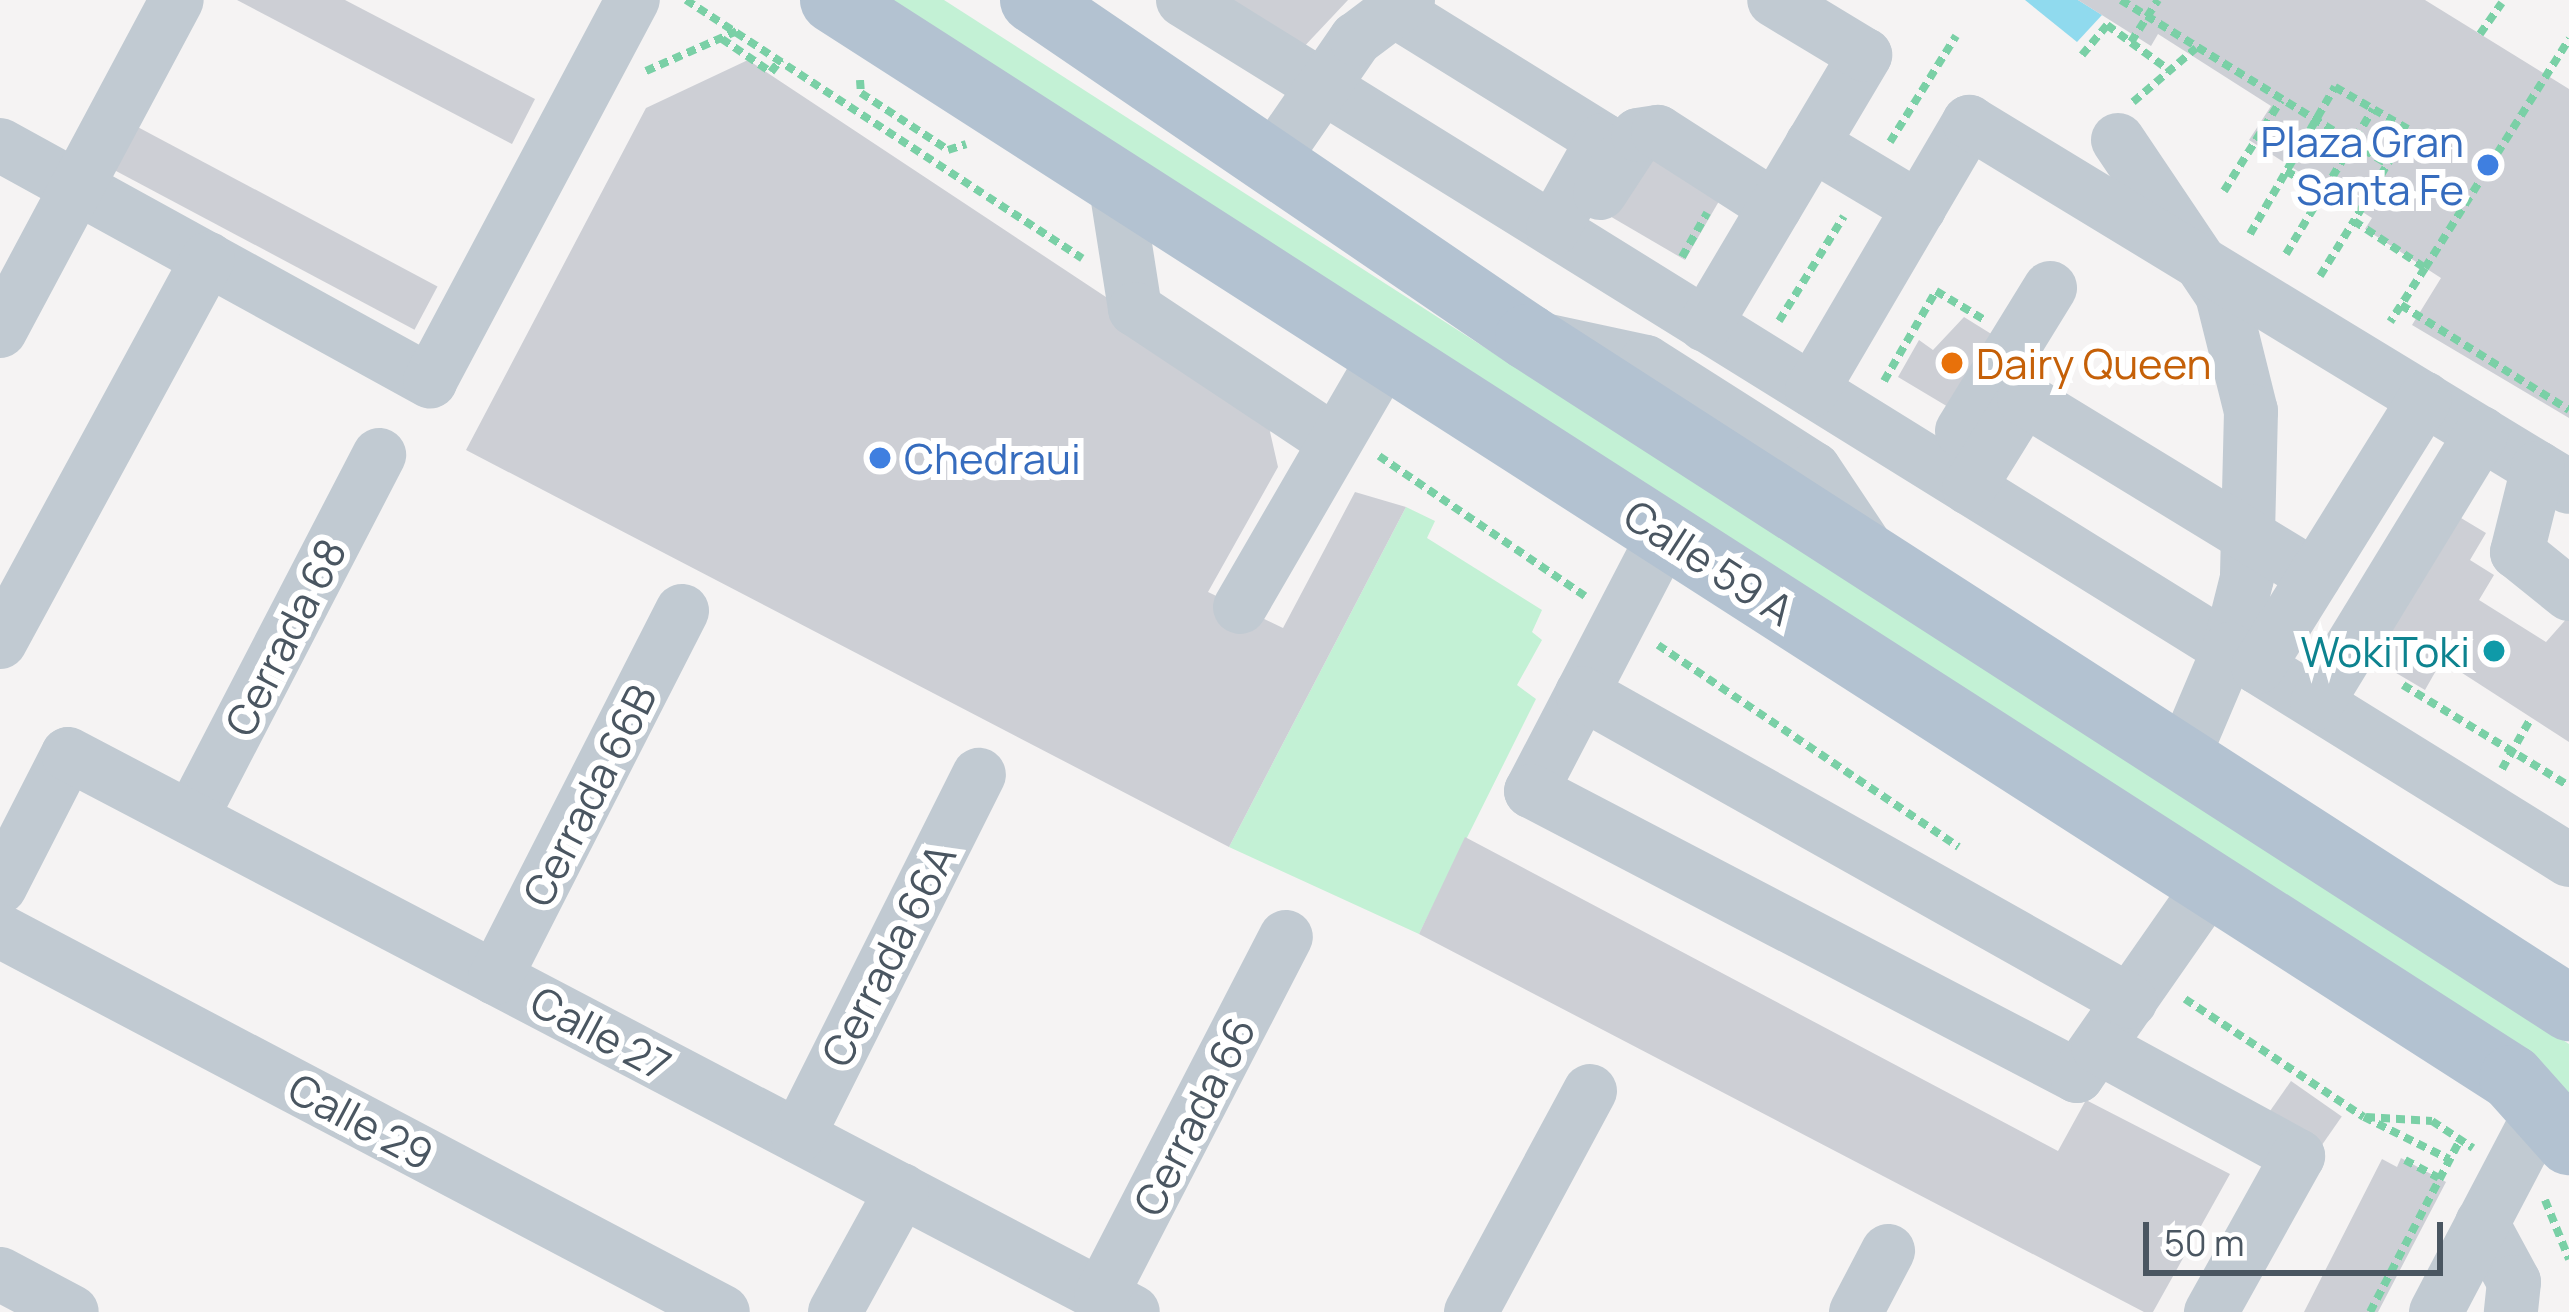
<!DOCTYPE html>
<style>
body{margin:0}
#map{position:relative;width:2569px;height:1312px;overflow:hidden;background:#f5f3f3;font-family:Manrope,sans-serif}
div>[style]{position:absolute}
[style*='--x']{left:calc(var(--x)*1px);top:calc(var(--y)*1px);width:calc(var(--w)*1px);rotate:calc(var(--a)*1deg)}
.green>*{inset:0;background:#c3f1d5}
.water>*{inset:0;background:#90daee}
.building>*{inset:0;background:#cdcfd5;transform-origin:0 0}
.path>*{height:8px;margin-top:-4px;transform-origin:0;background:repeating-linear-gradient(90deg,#7ad0a6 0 9px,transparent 0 15px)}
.minor>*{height:54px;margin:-27px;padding:0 27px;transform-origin:27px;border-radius:27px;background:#c1cad2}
.major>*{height:66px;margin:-33px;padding:0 33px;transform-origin:33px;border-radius:33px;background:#b3c2d1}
.dots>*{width:33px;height:33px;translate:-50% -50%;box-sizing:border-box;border:6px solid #fff;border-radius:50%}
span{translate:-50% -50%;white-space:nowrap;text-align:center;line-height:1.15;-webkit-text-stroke:12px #fff;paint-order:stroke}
.shop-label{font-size:42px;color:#366cbe}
.right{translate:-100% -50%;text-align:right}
.left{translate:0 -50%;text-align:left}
.food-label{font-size:42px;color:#c56008}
.street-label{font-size:42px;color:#4a5661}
.culture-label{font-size:42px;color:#0d838f}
.scale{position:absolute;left:2143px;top:1222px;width:300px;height:54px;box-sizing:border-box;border:6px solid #4a5661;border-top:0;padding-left:15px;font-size:36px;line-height:42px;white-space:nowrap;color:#4a5661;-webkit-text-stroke:9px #fff;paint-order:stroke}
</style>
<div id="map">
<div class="green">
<i style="clip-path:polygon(890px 0,944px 0,2569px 1044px,2569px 1108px)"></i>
<i style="clip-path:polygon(1406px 507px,1435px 521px,1427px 538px,1542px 610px,1532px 632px,1542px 640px,1517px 685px,1536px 699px,1419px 934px,1229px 847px)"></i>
</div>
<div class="water">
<i style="clip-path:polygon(2025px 0,2078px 0,2102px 15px,2077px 42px)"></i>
</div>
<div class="building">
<i style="clip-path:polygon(237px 0,345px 0,535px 99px,512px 144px)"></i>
<i style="clip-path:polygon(1224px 0,1348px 0,1299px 52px)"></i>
<i style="clip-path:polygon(2078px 0,2425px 0,2569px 89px,2569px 418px,2412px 325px,2441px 278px,2365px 229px,2372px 218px,2249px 140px,2271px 106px,2158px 34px,2151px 46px)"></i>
<i style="clip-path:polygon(748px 60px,1263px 401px,1278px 467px,1208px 592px,1283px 628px,1355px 492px,1406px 507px,1229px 847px,466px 450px,646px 108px)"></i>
<i style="left:117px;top:116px;width:363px;height:49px;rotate:28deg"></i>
<i style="clip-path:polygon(1706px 148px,1737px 170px,1685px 260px,1584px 201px,1601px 170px)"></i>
<i style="clip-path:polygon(1964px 317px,2009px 345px,1965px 417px,1898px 377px,1919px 340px,1933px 350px)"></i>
<i style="clip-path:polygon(2456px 515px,2486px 533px,2470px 560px,2494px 575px,2479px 600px,2546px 642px,2569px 616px,2569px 742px,2442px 660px,2425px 690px,2369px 657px)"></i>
<i style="clip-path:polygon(1465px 837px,2058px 1151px,2086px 1100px,2230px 1174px,2153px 1312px,2144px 1312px,1419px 934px)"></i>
<i style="left:2291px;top:1081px;width:62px;height:42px;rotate:35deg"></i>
<i style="clip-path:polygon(2401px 1158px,2446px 1182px,2378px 1312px,2304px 1312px,2382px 1159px,2397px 1167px)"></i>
</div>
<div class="path">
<i style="--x:686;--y:0;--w:473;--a:33.1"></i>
<i style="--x:2121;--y:0;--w:313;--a:31.6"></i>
<i style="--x:2480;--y:34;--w:38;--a:-55"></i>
<i style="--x:722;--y:39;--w:59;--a:34"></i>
<i style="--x:771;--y:72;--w:16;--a:-52"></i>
<i style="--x:2131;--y:42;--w:50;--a:-57.3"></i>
<i style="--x:2082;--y:55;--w:39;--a:-50"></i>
<i style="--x:2107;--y:25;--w:77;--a:36"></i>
<i style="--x:646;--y:71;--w:99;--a:-23.7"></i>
<i style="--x:860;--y:80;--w:13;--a:86"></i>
<i style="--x:861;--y:93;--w:104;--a:33.2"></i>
<i style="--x:948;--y:150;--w:19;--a:-18"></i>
<i style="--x:2133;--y:102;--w:83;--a:-40.6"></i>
<i style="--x:1890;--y:142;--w:125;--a:-58.1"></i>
<i style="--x:2286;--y:171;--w:43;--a:29.6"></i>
<i style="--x:2224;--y:191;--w:107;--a:-57.9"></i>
<i style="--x:2250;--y:234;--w:170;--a:-60"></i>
<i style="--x:2335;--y:87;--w:84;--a:29.9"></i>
<i style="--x:2408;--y:129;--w:107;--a:120.4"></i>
<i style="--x:2354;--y:221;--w:85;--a:33.5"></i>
<i style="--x:2425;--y:268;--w:64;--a:122.9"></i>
<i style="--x:2286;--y:254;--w:169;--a:-59"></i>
<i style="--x:1682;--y:257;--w:51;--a:-60.4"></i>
<i style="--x:2425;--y:268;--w:271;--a:-57.8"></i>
<i style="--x:2320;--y:276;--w:65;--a:-58.3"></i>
<i style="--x:2401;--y:305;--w:198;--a:32"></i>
<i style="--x:1779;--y:321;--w:123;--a:-58.2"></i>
<i style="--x:1884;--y:381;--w:104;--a:-60"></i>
<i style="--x:1936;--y:291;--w:55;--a:30.8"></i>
<i style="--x:1379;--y:456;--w:249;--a:34.2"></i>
<i style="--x:1658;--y:645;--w:362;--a:33.9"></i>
<i style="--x:2403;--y:685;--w:194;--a:31.3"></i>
<i style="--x:2502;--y:769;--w:59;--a:-60.4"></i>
<i style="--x:2185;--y:999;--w:214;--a:33.4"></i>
<i style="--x:2364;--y:1117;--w:95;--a:26.3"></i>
<i style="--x:2366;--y:1117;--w:66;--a:3.5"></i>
<i style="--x:2432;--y:1121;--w:49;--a:33.4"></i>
<i style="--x:2405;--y:1160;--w:38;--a:28"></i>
<i style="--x:2545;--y:1200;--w:64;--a:67.9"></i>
<i style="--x:2370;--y:1312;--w:196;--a:-62.4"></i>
</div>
<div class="minor">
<i style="--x:1183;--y:0;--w:1631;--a:31.82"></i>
<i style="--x:1392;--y:9;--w:248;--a:31.8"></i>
<i style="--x:1603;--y:140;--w:102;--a:119.3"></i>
<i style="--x:2118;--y:140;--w:187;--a:56.1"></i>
<i style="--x:2222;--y:295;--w:120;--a:76"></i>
<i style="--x:2251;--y:411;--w:167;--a:91.4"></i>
<i style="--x:2247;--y:578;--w:73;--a:104.2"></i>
<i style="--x:2229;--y:649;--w:123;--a:113"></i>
<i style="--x:1812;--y:144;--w:125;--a:30.9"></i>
<i style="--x:0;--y:145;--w:491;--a:28.8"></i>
<i style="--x:430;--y:381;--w:432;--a:-62"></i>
<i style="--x:1271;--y:162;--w:150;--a:-55.4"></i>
<i style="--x:1356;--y:39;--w:65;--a:-36.9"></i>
<i style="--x:1115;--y:181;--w:130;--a:81.1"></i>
<i style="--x:1135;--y:309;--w:239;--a:33.6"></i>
<i style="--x:1600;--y:193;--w:69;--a:-56.8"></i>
<i style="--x:1638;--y:135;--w:20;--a:-9"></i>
<i style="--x:1658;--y:132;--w:139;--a:32.7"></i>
<i style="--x:1705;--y:325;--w:314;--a:-59.3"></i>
<i style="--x:1865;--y:55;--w:106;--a:-148.9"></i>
<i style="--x:0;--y:331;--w:375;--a:-61.9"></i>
<i style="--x:1548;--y:341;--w:100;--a:12.1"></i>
<i style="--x:1646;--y:362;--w:199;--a:32.5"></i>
<i style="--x:1814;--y:469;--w:97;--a:56.3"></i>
<i style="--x:1812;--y:390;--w:311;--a:-59.6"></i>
<i style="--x:1969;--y:122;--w:702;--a:31.31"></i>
<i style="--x:1962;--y:431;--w:168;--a:-58.4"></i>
<i style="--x:2538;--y:468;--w:87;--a:104"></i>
<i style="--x:2517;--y:552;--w:67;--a:38.9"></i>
<i style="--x:1969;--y:488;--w:105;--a:-58.3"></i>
<i style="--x:2024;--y:399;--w:340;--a:31.4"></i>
<i style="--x:1665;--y:534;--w:290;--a:117.5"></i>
<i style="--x:1531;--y:791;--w:616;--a:27.56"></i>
<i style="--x:2077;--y:1076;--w:234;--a:-55.1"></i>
<i style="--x:1240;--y:607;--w:291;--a:-59.9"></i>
<i style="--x:0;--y:642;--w:436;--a:-61.5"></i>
<i style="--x:2258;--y:667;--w:316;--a:-58.1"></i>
<i style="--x:1582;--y:693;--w:629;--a:29.34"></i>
<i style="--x:2317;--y:703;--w:316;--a:-58.6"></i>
<i style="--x:191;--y:818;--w:409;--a:-62.6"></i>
<i style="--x:0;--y:887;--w:149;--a:-62.9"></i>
<i style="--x:68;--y:754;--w:1202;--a:27.65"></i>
<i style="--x:0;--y:931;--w:817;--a:27.79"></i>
<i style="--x:495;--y:978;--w:412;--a:-63"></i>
<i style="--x:2098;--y:1047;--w:228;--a:28.6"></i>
<i style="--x:2298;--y:1156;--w:179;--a:119.1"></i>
<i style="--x:798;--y:1136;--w:404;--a:-63.4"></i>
<i style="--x:2482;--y:1223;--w:67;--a:61.5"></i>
<i style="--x:2514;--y:1282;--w:30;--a:96"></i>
<i style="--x:0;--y:1274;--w:81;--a:27.8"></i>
<i style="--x:1101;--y:1295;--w:403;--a:-62.7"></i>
<i style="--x:835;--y:1312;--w:139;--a:-61.2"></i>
<i style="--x:1471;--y:1312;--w:251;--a:-61.7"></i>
<i style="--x:1856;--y:1312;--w:69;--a:-62.3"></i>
<i style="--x:2436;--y:1312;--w:226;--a:-62.3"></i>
</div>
<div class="major">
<i style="--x:833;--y:0;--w:1995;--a:32.7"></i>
<i style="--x:2512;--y:1078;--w:86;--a:48.3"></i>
<i style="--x:1033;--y:0;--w:599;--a:34.25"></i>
<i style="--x:1528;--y:337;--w:1239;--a:32.8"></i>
</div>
<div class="dots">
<i style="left:2488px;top:165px;background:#3f7fe0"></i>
<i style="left:1952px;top:363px;background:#e8710a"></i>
<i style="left:880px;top:458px;background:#3f7fe0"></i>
<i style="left:2494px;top:651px;background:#0f9aa8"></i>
</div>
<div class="shop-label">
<span class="right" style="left:2464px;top:165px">Plaza Gran<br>Santa Fe</span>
<span class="left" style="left:904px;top:458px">Chedraui</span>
</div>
<div class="food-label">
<span class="left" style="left:1976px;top:363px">Dairy Queen</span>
</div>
<div class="street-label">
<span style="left:1709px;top:562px;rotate:33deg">Calle 59 A</span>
<span style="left:285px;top:637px;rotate:-63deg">Cerrada 68</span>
<span style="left:589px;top:795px;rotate:-63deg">Cerrada 66B</span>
<span style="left:888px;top:955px;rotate:-63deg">Cerrada 66A</span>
<span style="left:601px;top:1033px;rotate:28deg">Calle 27</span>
<span style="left:1194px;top:1116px;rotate:-63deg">Cerrada 66</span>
<span style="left:361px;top:1121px;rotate:28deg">Calle 29</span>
</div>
<div class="culture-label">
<span class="right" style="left:2470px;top:651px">WokiToki</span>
</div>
<div class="scale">50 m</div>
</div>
